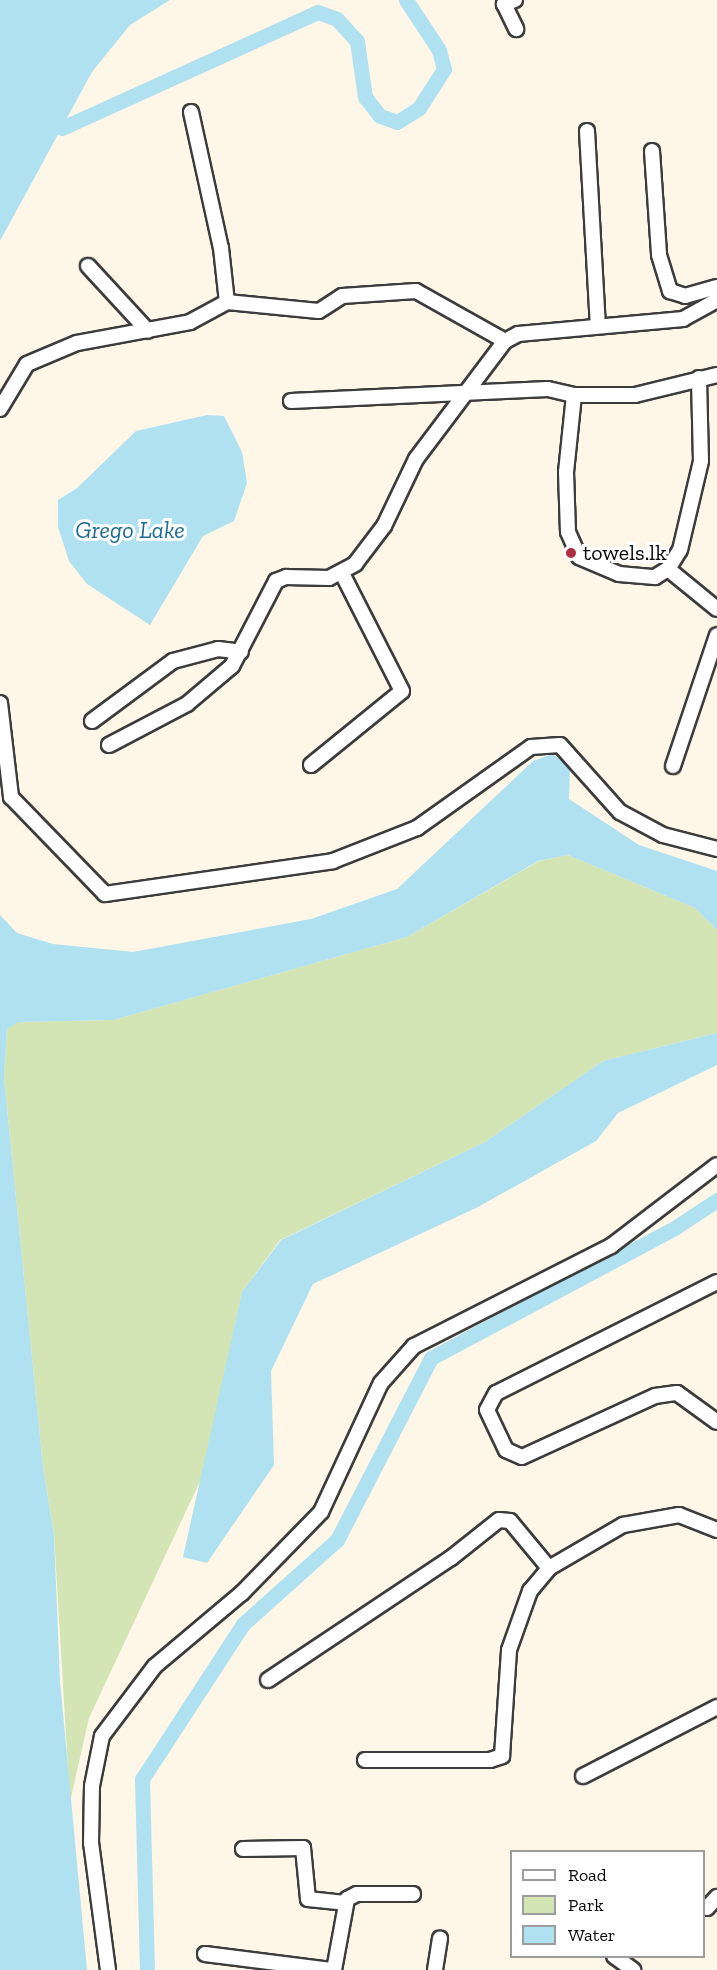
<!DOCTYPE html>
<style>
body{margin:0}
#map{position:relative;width:717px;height:1970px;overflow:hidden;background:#fef6e7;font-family:"Zilla Slab",serif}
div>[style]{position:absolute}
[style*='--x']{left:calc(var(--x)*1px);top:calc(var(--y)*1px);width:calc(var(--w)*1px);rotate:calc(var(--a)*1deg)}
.green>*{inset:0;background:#d3e4b5}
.water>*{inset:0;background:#b0e1f1}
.canal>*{height:15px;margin:-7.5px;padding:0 7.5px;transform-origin:7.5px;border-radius:7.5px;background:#b0e1f1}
.roads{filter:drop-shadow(2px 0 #3c3c3c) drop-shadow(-2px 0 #3c3c3c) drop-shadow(0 2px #3c3c3c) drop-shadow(0 -2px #3c3c3c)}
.minor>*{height:14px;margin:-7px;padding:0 7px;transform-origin:7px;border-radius:7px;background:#fff}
.dots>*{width:16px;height:16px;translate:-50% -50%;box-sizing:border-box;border:3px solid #fff;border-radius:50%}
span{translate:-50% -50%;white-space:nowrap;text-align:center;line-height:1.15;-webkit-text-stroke:6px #fff;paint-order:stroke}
.poi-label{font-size:22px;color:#090909}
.left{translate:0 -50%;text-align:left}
.water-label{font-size:24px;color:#1d6d91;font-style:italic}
.legend{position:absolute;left:510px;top:1850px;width:195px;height:108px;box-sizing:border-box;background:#fff;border:2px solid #9d9d9d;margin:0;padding:8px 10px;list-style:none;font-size:18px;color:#090909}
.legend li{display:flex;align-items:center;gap:12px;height:30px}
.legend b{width:30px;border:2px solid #9d9d9d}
</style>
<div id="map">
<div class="green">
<i style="clip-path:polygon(568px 855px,695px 908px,717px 930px,717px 1033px,603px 1061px,485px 1142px,280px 1240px,242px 1292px,202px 1477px,89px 1718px,70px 1802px,54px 1535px,43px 1467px,4px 1078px,7px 1029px,17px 1022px,113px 1020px,407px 937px,539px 861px)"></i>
</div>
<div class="water">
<i style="clip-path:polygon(0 0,170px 0,130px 25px,92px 72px,0 241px)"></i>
<i style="clip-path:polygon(207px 415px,224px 416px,242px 452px,247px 483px,234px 521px,203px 536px,150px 625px,87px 584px,69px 561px,58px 527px,58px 500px,77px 488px,136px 431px)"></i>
<i style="clip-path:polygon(552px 754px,570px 766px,569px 799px,639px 845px,717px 871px,717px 930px,695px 908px,568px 855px,538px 861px,407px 937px,113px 1020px,18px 1022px,7px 1029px,4px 1078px,43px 1467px,54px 1535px,60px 1681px,87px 1970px,0 1970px,0 915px,17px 933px,53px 944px,133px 952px,311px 919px,397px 889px,533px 761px)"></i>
<i style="clip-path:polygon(717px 1033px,717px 1065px,618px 1113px,596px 1141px,478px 1207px,313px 1284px,271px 1371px,274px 1465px,207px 1563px,183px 1557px,242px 1292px,281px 1240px,485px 1142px,603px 1061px)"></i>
</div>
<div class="canal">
<i style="--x:62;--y:128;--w:281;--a:-24.4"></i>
<i style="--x:318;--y:12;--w:20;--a:20"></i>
<i style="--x:337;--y:19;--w:30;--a:48"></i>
<i style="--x:357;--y:41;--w:57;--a:81.9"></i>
<i style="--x:365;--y:97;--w:24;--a:52"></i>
<i style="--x:380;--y:116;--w:18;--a:19"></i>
<i style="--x:397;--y:122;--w:26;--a:-32"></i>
<i style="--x:419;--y:108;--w:46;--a:-57.3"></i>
<i style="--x:444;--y:69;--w:20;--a:-105"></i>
<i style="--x:439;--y:50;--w:60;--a:-123.4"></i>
<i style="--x:147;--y:1970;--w:191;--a:-91.5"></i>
<i style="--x:142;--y:1779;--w:185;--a:-56.9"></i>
<i style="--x:243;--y:1624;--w:126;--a:-41.8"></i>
<i style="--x:337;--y:1540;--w:205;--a:-62.7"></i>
<i style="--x:431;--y:1358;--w:278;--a:-28.1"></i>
<i style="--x:676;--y:1227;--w:49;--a:-33.4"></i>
</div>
<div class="roads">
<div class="minor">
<i style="--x:515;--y:0;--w:12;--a:160"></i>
<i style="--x:504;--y:4;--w:28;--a:64"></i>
<i style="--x:191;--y:112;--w:139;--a:77.6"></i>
<i style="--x:221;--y:248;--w:54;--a:83.7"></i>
<i style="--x:587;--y:131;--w:194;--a:86.8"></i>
<i style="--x:652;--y:151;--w:104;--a:86.1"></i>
<i style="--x:659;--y:255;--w:38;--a:73"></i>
<i style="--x:670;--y:291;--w:16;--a:18"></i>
<i style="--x:685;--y:296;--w:33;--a:-16"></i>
<i style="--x:88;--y:266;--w:88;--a:47.3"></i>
<i style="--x:574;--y:395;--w:77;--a:95.9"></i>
<i style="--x:566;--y:472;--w:60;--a:88.1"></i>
<i style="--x:568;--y:532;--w:27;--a:66"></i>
<i style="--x:579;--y:557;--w:43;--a:23"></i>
<i style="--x:619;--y:574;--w:36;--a:5"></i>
<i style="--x:655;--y:577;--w:15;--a:-32"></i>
<i style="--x:668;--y:569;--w:22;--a:-58"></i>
<i style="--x:680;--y:550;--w:91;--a:-76.7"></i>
<i style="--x:701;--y:461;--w:83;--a:-91.4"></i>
<i style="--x:291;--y:401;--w:257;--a:-2.7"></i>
<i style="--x:548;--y:389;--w:27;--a:13"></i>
<i style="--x:574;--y:395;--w:61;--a:0"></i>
<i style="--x:635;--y:395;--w:84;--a:-13.7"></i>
<i style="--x:0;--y:409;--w:52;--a:-59"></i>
<i style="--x:27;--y:364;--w:54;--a:-22.8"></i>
<i style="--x:77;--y:343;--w:115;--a:-10.5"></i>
<i style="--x:190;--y:322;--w:42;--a:-28.4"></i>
<i style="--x:227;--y:302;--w:92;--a:5.6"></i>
<i style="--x:319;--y:311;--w:27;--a:-33"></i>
<i style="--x:342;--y:296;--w:74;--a:-3.9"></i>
<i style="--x:416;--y:291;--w:102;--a:29.3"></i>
<i style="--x:668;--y:569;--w:63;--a:39.2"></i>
<i style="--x:0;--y:703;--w:95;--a:83.3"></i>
<i style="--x:11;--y:797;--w:135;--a:45.9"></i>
<i style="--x:105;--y:894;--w:230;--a:-8.2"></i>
<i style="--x:333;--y:861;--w:90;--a:-21.4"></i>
<i style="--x:417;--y:828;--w:140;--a:-35.4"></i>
<i style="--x:531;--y:747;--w:29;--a:-4"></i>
<i style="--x:560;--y:745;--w:90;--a:48.2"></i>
<i style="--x:620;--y:812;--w:49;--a:28.1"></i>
<i style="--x:663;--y:835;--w:56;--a:14.5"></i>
<i style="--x:92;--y:721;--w:101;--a:-36.5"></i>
<i style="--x:173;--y:661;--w:47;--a:-14.9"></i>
<i style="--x:218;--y:649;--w:23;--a:7"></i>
<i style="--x:109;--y:745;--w:88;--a:-27.7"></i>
<i style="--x:187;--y:704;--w:59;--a:-40.2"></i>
<i style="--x:232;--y:666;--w:96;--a:-62.6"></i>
<i style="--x:276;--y:581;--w:11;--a:-22"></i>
<i style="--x:286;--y:577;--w:43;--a:1.3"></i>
<i style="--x:329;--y:578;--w:30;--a:-28"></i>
<i style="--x:355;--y:564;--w:48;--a:-52.7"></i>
<i style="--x:384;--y:526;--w:74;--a:-64.5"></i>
<i style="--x:416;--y:459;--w:148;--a:-53"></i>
<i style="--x:505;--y:341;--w:15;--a:-28"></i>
<i style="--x:518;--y:334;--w:166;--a:-5.2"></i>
<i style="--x:683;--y:319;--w:39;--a:-29"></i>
<i style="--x:311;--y:765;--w:117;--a:-39.1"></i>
<i style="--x:402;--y:691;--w:132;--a:-117"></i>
<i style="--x:673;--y:766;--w:138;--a:-71.4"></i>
<i style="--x:717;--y:1282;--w:247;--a:153.3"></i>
<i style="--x:496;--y:1393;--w:19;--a:118"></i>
<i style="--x:487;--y:1410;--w:44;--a:64.6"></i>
<i style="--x:506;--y:1450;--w:17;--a:24"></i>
<i style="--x:522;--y:1457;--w:146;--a:-24.6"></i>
<i style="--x:655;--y:1396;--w:22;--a:-8"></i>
<i style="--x:677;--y:1393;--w:49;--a:35.9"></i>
<i style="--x:268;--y:1680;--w:220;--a:-33.7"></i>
<i style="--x:451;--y:1558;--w:61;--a:-38.4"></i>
<i style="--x:499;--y:1520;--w:11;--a:5"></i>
<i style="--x:510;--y:1521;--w:61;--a:50.3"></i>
<i style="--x:365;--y:1760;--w:125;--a:0"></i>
<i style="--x:490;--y:1760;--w:13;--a:-18"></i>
<i style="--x:502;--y:1756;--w:106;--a:-86.2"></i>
<i style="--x:509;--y:1650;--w:63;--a:-70.4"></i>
<i style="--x:530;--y:1591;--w:30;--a:-50"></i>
<i style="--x:549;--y:1568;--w:86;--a:-30.2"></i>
<i style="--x:623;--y:1525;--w:57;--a:-10.1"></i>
<i style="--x:679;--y:1515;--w:41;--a:21.5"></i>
<i style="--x:583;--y:1776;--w:151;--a:-27.2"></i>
<i style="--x:243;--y:1849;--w:60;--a:-1"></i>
<i style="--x:303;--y:1848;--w:51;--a:84.4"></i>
<i style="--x:308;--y:1899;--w:37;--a:6"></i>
<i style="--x:707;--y:1908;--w:15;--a:-48"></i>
<i style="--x:205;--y:1954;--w:127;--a:7.2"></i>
<i style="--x:614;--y:1956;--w:24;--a:36"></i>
<i style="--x:108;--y:1970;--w:128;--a:-97.6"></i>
<i style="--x:91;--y:1843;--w:57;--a:-89"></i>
<i style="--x:92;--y:1786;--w:51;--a:-78.7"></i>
<i style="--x:102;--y:1736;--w:88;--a:-52.9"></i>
<i style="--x:155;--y:1666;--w:114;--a:-40"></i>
<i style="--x:242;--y:1593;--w:113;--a:-45.7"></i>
<i style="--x:321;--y:1512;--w:142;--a:-65.1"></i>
<i style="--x:381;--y:1383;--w:50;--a:-48.3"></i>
<i style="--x:414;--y:1346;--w:221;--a:-26.9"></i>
<i style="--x:611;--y:1246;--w:133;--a:-37.4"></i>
<i style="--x:334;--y:1970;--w:72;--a:-79.6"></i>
<i style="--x:347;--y:1899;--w:11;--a:-27"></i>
<i style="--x:357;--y:1894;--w:56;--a:0"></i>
<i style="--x:435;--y:1970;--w:32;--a:-81"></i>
</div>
</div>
<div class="dots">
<i style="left:571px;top:553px;background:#af2c42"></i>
</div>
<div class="poi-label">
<span class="left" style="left:583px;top:553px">towels.lk</span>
</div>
<div class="water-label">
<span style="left:130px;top:530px">Grego Lake</span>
</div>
<ul class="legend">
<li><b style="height:8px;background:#fff"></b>Road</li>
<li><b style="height:16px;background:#d3e4b5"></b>Park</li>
<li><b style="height:16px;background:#b0e1f1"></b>Water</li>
</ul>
</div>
